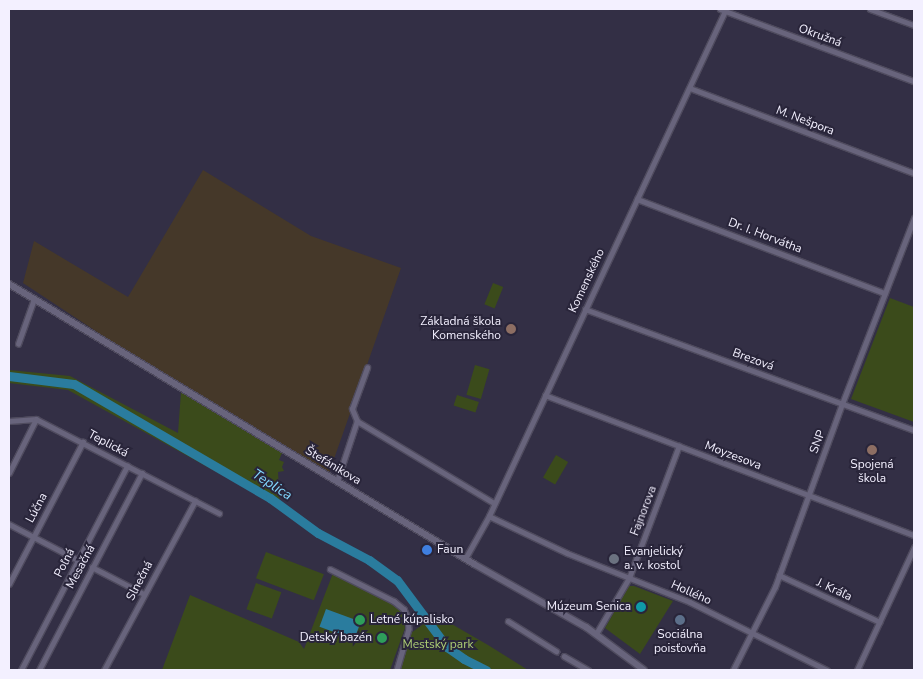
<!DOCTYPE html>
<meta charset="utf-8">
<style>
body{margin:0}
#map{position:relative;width:923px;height:679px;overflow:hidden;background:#332f45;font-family:"Nunito Sans",sans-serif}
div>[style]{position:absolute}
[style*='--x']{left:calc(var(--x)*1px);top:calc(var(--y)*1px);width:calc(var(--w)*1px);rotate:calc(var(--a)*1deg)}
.industrial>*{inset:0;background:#453829}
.green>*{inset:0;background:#3b4b1b;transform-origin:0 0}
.water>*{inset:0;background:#2a7c9e;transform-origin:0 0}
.river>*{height:9px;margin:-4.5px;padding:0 4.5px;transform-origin:4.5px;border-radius:4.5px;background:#2a7c9e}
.street-tunnel>*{height:4.5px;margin-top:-2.25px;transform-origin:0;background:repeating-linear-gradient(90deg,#504c61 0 4.5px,transparent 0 6.5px)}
.roads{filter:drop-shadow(1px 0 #4f4b5e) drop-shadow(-1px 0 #4f4b5e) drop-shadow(0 1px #4f4b5e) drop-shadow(0 -1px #4f4b5e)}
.street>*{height:4.5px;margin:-2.25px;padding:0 2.25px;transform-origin:2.25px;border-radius:2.25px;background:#68647c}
.secondary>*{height:6px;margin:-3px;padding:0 3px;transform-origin:3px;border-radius:3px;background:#68647c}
.dots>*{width:14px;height:14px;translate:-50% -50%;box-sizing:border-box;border:2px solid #29253a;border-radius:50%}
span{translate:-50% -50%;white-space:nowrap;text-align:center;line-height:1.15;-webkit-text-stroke:4px #29253a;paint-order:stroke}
.street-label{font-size:12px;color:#f3f0ff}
.poi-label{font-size:12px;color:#f3f0ff}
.right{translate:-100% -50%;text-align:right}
.left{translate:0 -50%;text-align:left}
.park-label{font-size:12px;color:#aecf74}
.water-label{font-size:14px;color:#82d7fe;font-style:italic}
.frame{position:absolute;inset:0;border:10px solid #f3f0ff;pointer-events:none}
</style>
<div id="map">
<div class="industrial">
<i style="clip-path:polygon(203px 170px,311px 236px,401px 268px,328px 476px,276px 450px,23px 283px,34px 241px,128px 297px)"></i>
</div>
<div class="green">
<i style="left:493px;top:283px;width:11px;height:23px;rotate:22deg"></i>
<i style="clip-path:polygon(890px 298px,914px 307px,914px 422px,851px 399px)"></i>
<i style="left:475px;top:365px;width:15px;height:31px;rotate:16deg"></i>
<i style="clip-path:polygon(9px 370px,70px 376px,178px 433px,181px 392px,282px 453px,279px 460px,284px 462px,282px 467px,284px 471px,278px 472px,280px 507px,68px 390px,9px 383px)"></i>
<i style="left:457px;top:395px;width:23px;height:11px;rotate:18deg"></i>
<i style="left:556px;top:455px;width:14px;height:26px;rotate:30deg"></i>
<i style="left:266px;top:552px;width:62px;height:28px;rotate:21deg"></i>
<i style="clip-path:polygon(333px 573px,395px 605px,402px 613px,405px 628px,390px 670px,162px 670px,190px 595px,299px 642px,304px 649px)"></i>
<i style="left:256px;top:583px;width:27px;height:28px;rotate:20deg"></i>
<i style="clip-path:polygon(629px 586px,634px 586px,673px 601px,640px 654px,605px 628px)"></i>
<i style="clip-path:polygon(436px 615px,488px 645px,528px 670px,400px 670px,411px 633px)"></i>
</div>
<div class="water">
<i style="left:326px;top:609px;width:37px;height:19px;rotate:20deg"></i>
</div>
<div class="river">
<i style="--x:9;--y:376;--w:65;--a:7"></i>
<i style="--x:74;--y:384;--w:227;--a:30.2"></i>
<i style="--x:270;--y:498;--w:59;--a:36.1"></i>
<i style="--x:318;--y:533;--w:58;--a:27.9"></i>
<i style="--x:369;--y:560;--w:34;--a:36"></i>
<i style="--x:397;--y:580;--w:84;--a:53.3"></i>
<i style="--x:447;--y:647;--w:21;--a:35"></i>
<i style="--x:464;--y:659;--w:25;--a:27"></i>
</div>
<div class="street-tunnel">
<i style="--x:556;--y:651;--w:9;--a:32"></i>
</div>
<div class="roads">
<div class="street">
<i style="--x:720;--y:9;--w:207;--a:20.4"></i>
<i style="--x:870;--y:9;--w:47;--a:20"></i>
<i style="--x:690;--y:88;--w:240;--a:20.8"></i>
<i style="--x:637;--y:199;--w:265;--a:20.8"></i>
<i style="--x:585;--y:309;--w:351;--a:20.2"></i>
<i style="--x:18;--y:344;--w:48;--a:-70.4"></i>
<i style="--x:545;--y:395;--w:395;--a:20.8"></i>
<i style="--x:9;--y:421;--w:27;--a:-4"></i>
<i style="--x:36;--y:419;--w:206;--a:27.2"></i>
<i style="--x:357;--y:421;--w:160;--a:30.9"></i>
<i style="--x:9;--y:473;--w:60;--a:-63.4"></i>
<i style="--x:337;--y:481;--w:63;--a:-71.6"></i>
<i style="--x:357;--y:421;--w:13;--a:-113"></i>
<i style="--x:352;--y:409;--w:44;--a:-69.9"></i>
<i style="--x:489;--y:516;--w:86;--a:25.4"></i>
<i style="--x:567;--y:553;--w:132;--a:21.7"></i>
<i style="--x:690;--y:602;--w:153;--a:26.4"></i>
<i style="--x:9;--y:524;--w:78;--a:27.6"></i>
<i style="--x:465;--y:559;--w:49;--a:-60.8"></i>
<i style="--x:489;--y:516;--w:557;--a:-64.95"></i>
<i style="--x:92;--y:567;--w:59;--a:27.4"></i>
<i style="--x:330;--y:569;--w:72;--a:26.6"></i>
<i style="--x:394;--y:601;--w:13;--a:39"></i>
<i style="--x:404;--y:609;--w:10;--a:66"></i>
<i style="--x:408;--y:618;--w:11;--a:85"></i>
<i style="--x:409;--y:629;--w:43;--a:106.3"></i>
<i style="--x:779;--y:575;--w:111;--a:25"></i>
<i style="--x:9;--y:584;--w:160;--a:-62.5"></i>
<i style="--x:508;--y:621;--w:57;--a:32"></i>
<i style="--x:596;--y:634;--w:65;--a:-59.5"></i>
<i style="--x:629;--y:578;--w:141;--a:-69.3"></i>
<i style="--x:564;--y:656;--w:28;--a:30"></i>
<i style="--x:21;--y:670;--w:230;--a:-62.5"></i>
<i style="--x:39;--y:670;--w:222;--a:-62.4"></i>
<i style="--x:104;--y:670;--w:192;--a:-61.7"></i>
<i style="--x:733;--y:670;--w:93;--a:-63.2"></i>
<i style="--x:775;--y:587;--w:195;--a:-69.9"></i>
<i style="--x:842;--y:404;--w:199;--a:-68.8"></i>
<i style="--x:857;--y:670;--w:135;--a:-65"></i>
</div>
<div class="secondary">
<i style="--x:9;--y:284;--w:543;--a:31.05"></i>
<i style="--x:474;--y:564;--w:129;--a:29.4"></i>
<i style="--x:586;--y:627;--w:72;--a:36.6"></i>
</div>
</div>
<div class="dots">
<i style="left:511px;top:329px;background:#8d6e63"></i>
<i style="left:872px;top:450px;background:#8d6e63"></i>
<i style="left:427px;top:550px;background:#3f7fe0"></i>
<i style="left:614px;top:559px;background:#6b7280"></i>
<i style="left:641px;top:607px;background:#0f9aa8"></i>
<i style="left:360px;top:620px;background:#2e9e5b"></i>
<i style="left:680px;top:620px;background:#5c6f8a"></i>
<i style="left:382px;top:638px;background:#2e9e5b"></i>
</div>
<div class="street-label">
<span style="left:820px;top:36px;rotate:20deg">Okružná</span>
<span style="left:805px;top:121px;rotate:21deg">M. Nešpora</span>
<span style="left:765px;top:236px;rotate:21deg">Dr. I. Horvátha</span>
<span style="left:587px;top:281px;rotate:-65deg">Komenského</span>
<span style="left:753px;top:360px;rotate:20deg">Brezová</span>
<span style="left:818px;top:442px;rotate:-70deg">SNP</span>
<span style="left:108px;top:444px;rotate:28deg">Teplická</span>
<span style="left:733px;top:456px;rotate:21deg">Moyzesova</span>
<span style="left:333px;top:466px;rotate:31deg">Štefánikova</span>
<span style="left:37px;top:508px;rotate:-62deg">Lúčna</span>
<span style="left:644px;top:511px;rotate:-69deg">Fajnorova</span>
<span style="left:65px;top:563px;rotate:-63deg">Poľná</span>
<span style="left:81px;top:567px;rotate:-62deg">Mesačná</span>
<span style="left:140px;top:581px;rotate:-62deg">Slnečná</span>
<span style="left:834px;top:590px;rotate:25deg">J. Kráľa</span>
<span style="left:691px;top:593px;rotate:24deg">Hollého</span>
</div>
<div class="poi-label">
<span class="right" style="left:501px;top:329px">Základná škola<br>Komenského</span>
<span style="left:872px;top:472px">Spojená<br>škola</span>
<span class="left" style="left:437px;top:550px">Faun</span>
<span class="left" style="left:624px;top:559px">Evanjelický<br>a. v. kostol</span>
<span class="right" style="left:631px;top:607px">Múzeum Senica</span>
<span class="left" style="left:370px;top:620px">Letné kúpalisko</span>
<span style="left:680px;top:642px">Sociálna<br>poisťovňa</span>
<span class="right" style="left:372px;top:638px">Detský bazén</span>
</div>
<div class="park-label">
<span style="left:438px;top:645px">Mestský park</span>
</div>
<div class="water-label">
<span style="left:272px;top:485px;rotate:33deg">Teplica</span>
</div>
<div class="frame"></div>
</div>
